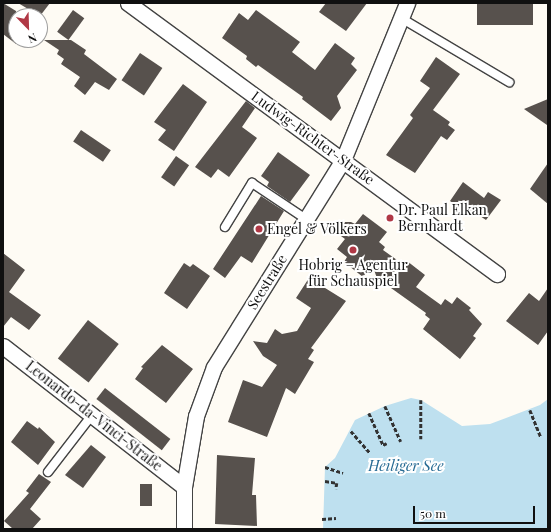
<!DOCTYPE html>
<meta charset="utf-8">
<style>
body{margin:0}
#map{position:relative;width:551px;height:532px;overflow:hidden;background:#fefbf4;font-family:"Playfair Display",serif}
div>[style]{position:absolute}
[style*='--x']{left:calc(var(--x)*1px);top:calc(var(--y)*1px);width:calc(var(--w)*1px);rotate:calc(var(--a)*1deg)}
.water>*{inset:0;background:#bee0ef}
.building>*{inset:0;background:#57514d;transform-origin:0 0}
.path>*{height:2.5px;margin-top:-1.25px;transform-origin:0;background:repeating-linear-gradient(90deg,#323232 0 4px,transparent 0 6px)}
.roads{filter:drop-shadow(1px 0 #434343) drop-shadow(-1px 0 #434343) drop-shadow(0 1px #434343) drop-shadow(0 -1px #434343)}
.service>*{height:8px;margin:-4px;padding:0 4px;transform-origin:4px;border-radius:4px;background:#fff}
.minor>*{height:15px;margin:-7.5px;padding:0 7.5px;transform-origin:7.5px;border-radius:7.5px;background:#fff}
.dots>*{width:11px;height:11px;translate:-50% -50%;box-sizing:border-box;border:2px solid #fff;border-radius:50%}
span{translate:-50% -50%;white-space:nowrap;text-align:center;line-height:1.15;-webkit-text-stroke:4px #fff;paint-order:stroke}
.street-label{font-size:14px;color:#101010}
.poi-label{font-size:14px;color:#101010}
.left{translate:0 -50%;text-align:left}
.water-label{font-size:15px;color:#276b94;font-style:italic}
.frame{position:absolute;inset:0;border:4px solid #101010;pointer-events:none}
.north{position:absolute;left:8px;top:8px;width:40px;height:40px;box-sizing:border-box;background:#fff;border:1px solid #9f9f9f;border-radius:50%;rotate:157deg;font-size:11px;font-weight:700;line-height:16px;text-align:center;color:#101010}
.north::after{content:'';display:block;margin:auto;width:14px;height:18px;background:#b03845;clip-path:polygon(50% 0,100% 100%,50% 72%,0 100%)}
.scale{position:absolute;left:413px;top:506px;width:122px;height:18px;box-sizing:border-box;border:2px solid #101010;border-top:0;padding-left:5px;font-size:12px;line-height:14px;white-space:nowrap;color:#101010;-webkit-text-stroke:3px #fff;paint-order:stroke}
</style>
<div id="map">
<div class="water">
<i style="clip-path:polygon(411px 398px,421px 400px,462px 426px,490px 424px,540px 405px,548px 399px,548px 529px,323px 529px,325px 467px,335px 458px,355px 420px,385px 406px)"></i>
</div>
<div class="building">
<i style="clip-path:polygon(3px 3px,16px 11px,16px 44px,3px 34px)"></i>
<i style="clip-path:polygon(18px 3px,50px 3px,40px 16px)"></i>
<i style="clip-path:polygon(326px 3px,367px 3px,346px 31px,319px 12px)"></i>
<i style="left:477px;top:3px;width:56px;height:22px"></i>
<i style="left:73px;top:10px;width:14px;height:27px;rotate:36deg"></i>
<i style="clip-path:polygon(256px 10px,300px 42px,292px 52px,315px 70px,335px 43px,355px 58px,351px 64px,357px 70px,337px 96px,341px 108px,331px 121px,302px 99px,303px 97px,258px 65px,256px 67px,246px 59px,247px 56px,222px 38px,239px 13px,248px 20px)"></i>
<i style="clip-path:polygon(44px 40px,71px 40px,86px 50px,84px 54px,117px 79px,109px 90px,95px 82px,85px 95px,74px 86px,80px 77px,61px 64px,64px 59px,57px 54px,59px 50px)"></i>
<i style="left:140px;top:53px;width:27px;height:33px;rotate:34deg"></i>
<i style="clip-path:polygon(436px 57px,460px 74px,433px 110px,450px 122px,448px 125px,455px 130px,447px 140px,441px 136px,415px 173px,386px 155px,413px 118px,410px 115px,430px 88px,420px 81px)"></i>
<i style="clip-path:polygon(183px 84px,207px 102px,174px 151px,158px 140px,166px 130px,154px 122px)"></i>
<i style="clip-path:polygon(548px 99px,548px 103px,547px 125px,524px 109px)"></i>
<i style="clip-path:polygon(246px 101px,255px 108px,242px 127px,257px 138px,229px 177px,218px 169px,211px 178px,195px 167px)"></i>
<i style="left:81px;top:130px;width:36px;height:14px;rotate:34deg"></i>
<i style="clip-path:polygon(278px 152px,310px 175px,290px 202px,267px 186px,269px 182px,261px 176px)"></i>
<i style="left:176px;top:156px;width:16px;height:26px;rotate:35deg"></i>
<i style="clip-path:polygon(548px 163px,548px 204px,530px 189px)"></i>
<i style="clip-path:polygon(463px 182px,484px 198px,488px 192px,501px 200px,486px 220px,474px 212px,471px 216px,450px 201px)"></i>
<i style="clip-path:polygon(261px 196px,284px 211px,252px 263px,241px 256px,225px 278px,213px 269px)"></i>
<i style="clip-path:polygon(363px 214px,387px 232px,379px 242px,385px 247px,383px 250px,404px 265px,407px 261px,425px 275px,416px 287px,441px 305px,445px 299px,452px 304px,457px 297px,471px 308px,469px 310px,482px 324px,473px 336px,476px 338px,460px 359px,423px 329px,430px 319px,425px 315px,426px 313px,384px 283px,379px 284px,372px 264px,363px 277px,344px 262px,347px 257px,337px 249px,345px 239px,341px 236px,340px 230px,345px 222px,351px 222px,355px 224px)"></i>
<i style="clip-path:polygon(3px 253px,25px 270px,9px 292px,41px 315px,29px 330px,11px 317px,3px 327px)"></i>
<i style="clip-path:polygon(184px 263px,190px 267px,193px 264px,210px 276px,187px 309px,164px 293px)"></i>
<i style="clip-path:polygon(309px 278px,346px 301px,311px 348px,314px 350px,308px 359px,314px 362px,295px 394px,286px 388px,267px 437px,228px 422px,243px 380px,262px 387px,277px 365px,263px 356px,253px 341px,267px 343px,275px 329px,282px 334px,297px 331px,311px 308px,296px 298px)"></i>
<i style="clip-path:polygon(548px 288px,548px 331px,538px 345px,506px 321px,529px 293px,539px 301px)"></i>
<i style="left:88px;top:320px;width:39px;height:49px;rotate:38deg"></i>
<i style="clip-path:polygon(162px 345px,193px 369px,166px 403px,135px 379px,143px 368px,141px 367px)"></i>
<i style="left:105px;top:388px;width:83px;height:14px;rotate:38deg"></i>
<i style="clip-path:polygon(27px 421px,38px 429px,39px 427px,55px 442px,38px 465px,11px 442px)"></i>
<i style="clip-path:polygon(91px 445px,106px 457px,83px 488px,65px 475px)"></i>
<i style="clip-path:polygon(217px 455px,255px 458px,252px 495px,256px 495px,257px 526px,215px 524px)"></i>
<i style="clip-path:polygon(39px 474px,51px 482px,30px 509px,41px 519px,32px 529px,13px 529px,4px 521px,29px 493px,26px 491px)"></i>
<i style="left:140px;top:484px;width:12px;height:22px"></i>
</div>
<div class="path">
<i style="--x:421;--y:400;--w:39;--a:90"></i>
<i style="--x:385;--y:406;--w:39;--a:66"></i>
<i style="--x:530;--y:410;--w:29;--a:68"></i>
<i style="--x:369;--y:413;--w:35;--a:66"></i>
<i style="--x:383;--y:445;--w:4;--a:-27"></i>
<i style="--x:351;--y:431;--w:29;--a:49"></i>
<i style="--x:325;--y:467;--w:19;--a:18"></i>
<i style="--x:325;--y:481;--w:12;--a:9"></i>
<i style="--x:337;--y:483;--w:6;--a:99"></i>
<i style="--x:322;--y:519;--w:14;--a:-4"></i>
</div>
<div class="roads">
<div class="service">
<i style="--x:401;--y:18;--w:126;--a:30.7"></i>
<i style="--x:225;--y:227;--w:52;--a:-58.5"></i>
<i style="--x:252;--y:183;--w:65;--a:33.7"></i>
<i style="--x:48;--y:472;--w:72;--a:-52.3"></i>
</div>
<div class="minor">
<i style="--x:128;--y:3;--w:458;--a:36.3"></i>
<i style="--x:3;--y:346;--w:229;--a:37.9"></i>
<i style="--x:184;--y:529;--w:42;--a:-90"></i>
<i style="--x:184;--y:487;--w:72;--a:-80.4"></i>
<i style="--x:196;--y:416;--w:52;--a:-69.8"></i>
<i style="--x:214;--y:367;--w:244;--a:-58.1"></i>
<i style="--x:343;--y:160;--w:170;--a:-67.8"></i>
</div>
</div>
<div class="dots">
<i style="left:390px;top:218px;background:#b03845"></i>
<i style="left:259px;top:229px;background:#b03845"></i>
<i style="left:353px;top:250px;background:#b03845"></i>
</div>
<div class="street-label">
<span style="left:313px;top:138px;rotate:36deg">Ludwig-Richter-Straße</span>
<span style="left:267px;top:282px;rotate:-58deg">Seestraße</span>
<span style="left:94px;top:416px;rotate:38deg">Leonardo-da-Vinci-Straße</span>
</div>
<div class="poi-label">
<span class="left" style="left:398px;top:218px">Dr. Paul Elkan<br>Bernhardt</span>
<span class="left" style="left:267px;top:229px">Engel &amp; Völkers</span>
<span style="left:353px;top:273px">Hobrig – Agentur<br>für Schauspiel</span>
</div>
<div class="water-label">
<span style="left:406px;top:466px">Heiliger See</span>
</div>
<div class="frame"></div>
<div class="north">N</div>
<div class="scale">50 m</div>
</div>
